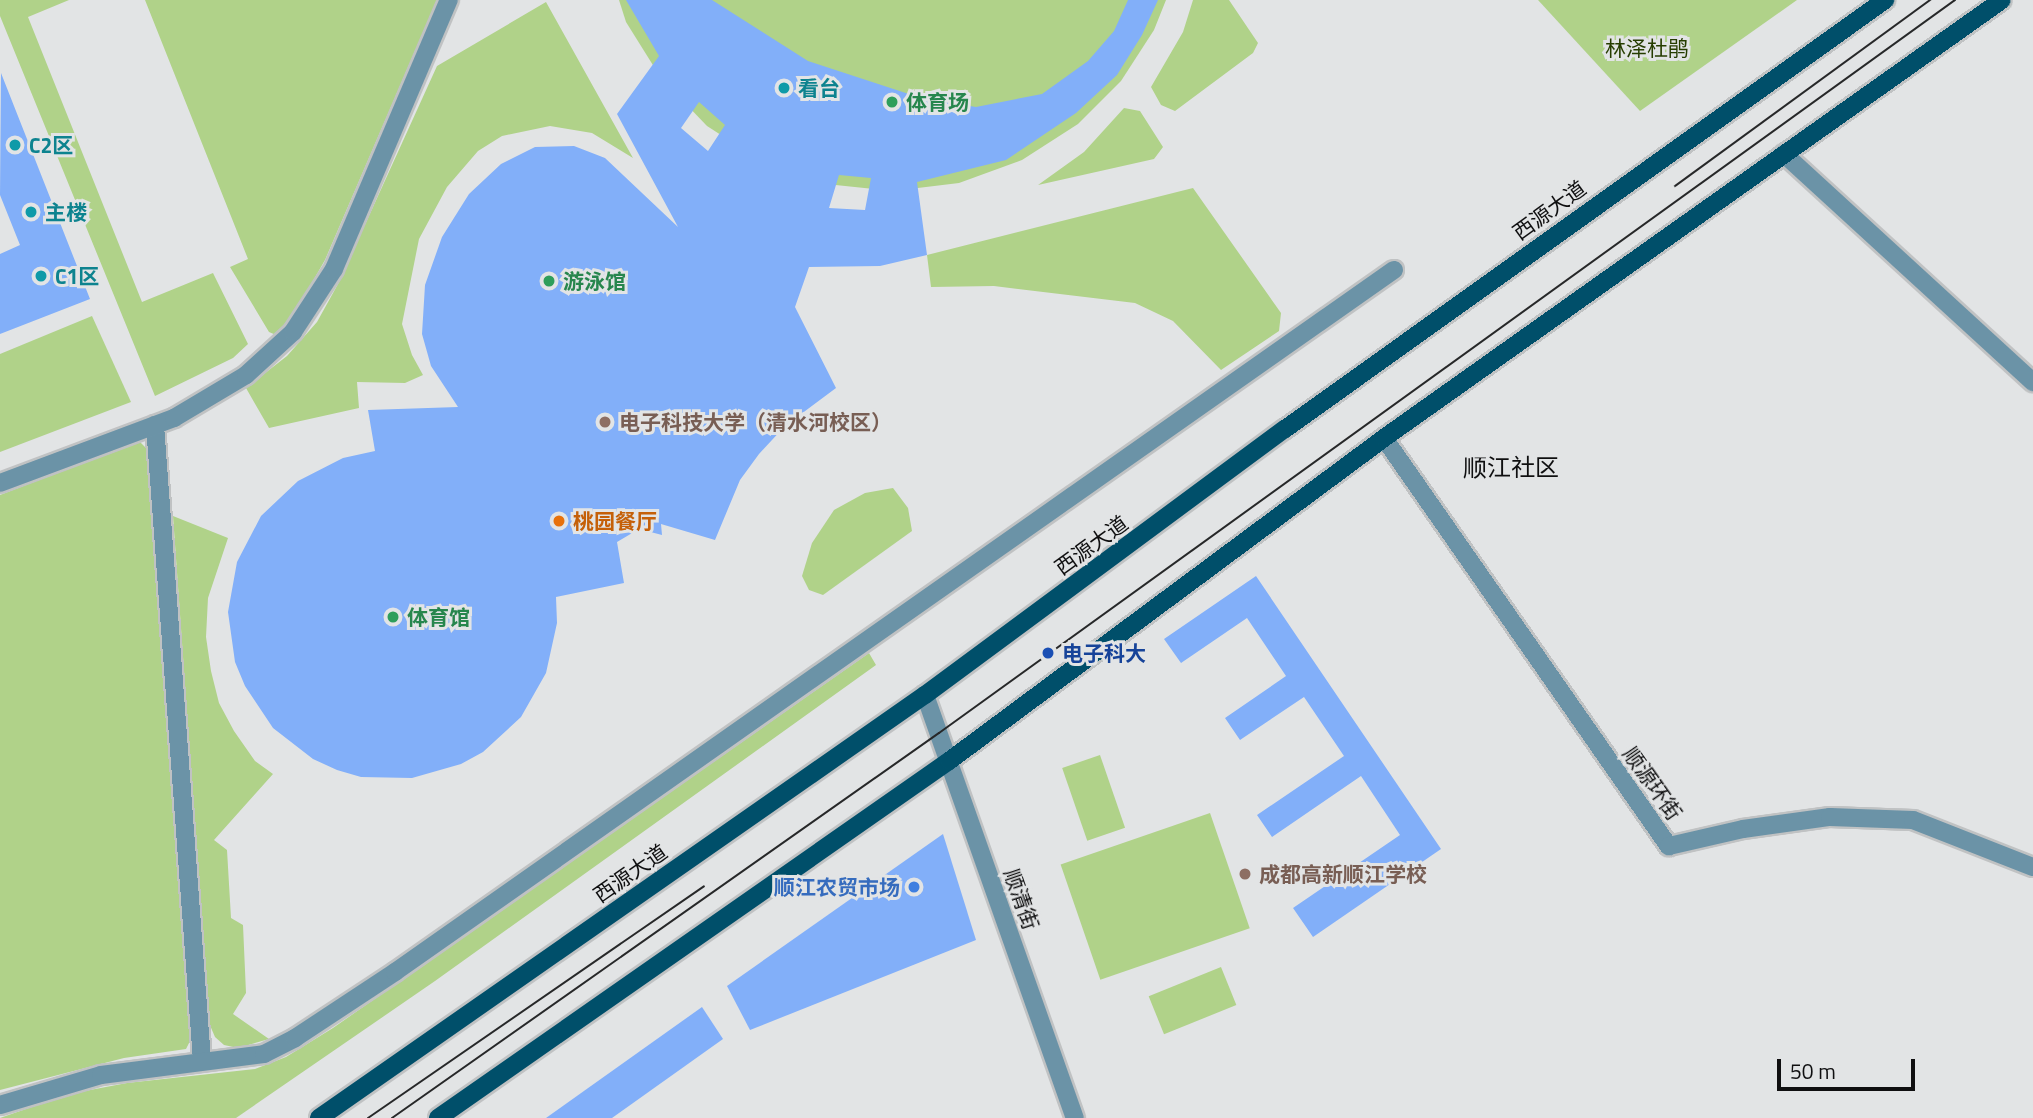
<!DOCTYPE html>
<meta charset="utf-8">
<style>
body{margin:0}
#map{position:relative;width:2033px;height:1118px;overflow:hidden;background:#e2e4e5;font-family:"Titillium Web","Noto Sans SC",sans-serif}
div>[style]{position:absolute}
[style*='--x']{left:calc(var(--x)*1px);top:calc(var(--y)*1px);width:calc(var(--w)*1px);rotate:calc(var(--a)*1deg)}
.green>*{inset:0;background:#b0d289;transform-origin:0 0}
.building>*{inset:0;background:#82aff9}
.roads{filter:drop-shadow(2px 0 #c0c2c3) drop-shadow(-2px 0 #c0c2c3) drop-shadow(0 2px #c0c2c3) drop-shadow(0 -2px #c0c2c3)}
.street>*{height:18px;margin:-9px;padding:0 9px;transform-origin:9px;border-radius:9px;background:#6b93a7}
.primary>*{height:18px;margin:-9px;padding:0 9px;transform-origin:9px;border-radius:9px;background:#004f6a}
.tram>*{height:2px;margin:-1px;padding:0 1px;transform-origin:1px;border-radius:1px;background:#272829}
.dots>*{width:19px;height:19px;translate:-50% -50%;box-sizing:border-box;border:4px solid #e2e4e5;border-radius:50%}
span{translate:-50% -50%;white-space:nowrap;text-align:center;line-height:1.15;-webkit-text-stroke:6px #e2e4e5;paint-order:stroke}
.park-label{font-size:21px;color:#263d00}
.culture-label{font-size:21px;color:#0d838f;font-weight:700}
.left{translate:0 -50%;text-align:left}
.leisure-label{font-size:21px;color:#27864d;font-weight:700}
.street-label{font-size:21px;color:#0f0f10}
.education-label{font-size:21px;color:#785e54;font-weight:700}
.food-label{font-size:21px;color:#c56008;font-weight:700}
.transit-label{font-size:21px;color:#164399;font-weight:700}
.shop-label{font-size:21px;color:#366cbe;font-weight:700}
.right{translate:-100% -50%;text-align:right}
.quarter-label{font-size:24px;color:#0f0f10}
.scale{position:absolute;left:1777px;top:1059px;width:138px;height:32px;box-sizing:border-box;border:4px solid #0f0f10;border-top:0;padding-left:9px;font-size:21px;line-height:24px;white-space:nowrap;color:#0f0f10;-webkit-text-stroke:5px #e2e4e5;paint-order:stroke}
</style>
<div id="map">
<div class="green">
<i style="clip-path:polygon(0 0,69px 0,28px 17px,142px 302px,213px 273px,248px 344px,233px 358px,155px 396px,0 16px)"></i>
<i style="clip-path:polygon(145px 0,437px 0,325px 260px,294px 314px,276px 335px,269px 332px,230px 267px,248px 259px)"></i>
<i style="clip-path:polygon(619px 0,1166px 0,1154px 30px,1121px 81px,1078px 124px,1022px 160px,959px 183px,893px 191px,826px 184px,763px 162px,707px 126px,661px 78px,626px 22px)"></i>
<i style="clip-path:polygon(1193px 0,1229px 0,1258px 43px,1253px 53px,1175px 111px,1161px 105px,1151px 87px,1183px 32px)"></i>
<i style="clip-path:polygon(1538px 0,1797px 0,1640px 111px)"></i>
<i style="clip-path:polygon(546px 2px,633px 158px,592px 133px,550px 126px,502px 136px,478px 151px,447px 187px,419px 239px,402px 324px,412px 355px,423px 375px,405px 383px,357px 382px,359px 408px,269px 428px,246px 388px,287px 356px,317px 322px,338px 284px,437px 66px)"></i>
<i style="clip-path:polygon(1124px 108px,1140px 111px,1163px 147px,1154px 159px,1038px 185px,1084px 152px)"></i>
<i style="clip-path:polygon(1193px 188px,1281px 313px,1279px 331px,1221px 370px,1173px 321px,1135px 303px,994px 286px,931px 287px,927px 255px)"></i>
<i style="clip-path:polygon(92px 316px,131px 402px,0 452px,0 354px)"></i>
<i style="clip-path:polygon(139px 441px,147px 449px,192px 1037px,186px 1049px,124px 1058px,0 1090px,0 495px)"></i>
<i style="clip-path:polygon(893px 488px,908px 508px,912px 531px,823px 595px,809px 590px,802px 576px,812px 543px,834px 510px,865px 493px)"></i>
<i style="clip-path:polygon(173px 516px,228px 538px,208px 598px,206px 637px,211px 671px,219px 703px,234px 731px,255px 761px,273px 774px,214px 840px,227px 850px,231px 918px,243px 925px,246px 993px,233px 1014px,269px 1039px,238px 1048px,224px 1045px,215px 1037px,209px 1023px)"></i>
<i style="clip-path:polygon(869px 653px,876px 665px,435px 981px,236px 1118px,0 1118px,69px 1094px,127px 1083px,255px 1069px,286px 1057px,333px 1028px)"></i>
<i style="left:1100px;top:755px;width:77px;height:40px;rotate:71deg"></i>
<i style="left:1210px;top:813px;width:122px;height:158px;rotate:71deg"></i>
<i style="left:1221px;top:967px;width:41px;height:78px;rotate:68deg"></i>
</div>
<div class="building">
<i style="clip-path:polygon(evenodd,626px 0,712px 0,808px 61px,921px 98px,976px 107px,1042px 94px,1088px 61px,1114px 31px,1128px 0,1158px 0,1142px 35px,1117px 75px,1076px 113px,1006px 160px,917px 182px,927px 255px,880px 266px,809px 267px,795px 307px,836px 388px,785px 426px,759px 454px,740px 480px,715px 540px,661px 524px,662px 535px,639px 529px,617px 542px,624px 583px,556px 597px,557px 623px,546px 673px,521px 717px,483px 752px,461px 764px,412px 778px,361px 777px,337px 770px,313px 759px,273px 728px,245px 686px,235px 662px,228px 612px,237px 562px,261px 516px,298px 481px,343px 458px,375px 451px,368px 410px,458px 407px,431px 366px,422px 334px,425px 285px,442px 237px,469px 194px,501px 164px,535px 147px,574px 146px,605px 158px,678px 227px,617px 114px,659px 56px,626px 0,699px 102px,725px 125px,708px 151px,681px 128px,699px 102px,626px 0,839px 175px,871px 178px,865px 210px,829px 208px,839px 175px)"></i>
<i style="clip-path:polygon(1px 73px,90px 299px,0 334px,0 254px,20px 245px,0 195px)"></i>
<i style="clip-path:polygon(1256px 576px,1441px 849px,1313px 937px,1293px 908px,1400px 835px,1361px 776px,1272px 837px,1257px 815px,1344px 756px,1304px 697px,1240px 740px,1225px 718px,1286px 676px,1247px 618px,1181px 663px,1164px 639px)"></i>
<i style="clip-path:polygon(943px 834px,976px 940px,750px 1030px,727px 986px)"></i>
<i style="clip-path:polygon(702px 1007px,723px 1039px,612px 1118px,546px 1118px)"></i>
</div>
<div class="roads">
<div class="street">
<i style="--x:1784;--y:154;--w:338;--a:42.5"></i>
<i style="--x:155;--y:425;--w:638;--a:85.77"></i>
<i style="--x:1384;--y:438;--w:498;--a:55.1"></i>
<i style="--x:1669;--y:846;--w:76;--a:-12.9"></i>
<i style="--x:1743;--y:829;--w:88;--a:-7.9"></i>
<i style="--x:1830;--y:817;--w:83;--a:2.1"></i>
<i style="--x:1913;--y:820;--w:129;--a:21.4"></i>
<i style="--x:0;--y:483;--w:186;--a:-20.5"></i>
<i style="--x:174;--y:418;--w:84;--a:-30.8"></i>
<i style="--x:246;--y:375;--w:64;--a:-42.5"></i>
<i style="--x:293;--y:332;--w:75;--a:-56.9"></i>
<i style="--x:334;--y:269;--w:293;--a:-66.9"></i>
<i style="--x:925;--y:695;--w:449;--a:70.5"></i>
<i style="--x:0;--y:1105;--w:105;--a:-16.5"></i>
<i style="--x:101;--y:1075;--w:164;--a:-7.3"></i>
<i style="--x:264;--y:1054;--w:35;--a:-27"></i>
<i style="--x:295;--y:1038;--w:120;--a:-33.4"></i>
<i style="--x:395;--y:972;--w:1221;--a:-35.1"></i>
</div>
<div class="primary">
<i style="--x:319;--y:1118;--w:739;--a:-34.92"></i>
<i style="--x:925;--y:695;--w:448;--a:-36.5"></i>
<i style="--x:1285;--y:429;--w:738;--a:-35.56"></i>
<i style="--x:438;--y:1118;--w:623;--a:-34.94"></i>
<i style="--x:949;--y:761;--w:542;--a:-36.59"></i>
<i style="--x:1384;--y:438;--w:757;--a:-35.33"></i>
</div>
</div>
<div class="tram">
<i style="--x:1675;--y:186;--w:316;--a:-36.1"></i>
<i style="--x:368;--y:1118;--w:408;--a:-34.6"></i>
<i style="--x:392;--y:1118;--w:669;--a:-35.14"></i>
<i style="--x:939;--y:733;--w:1253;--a:-35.81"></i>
</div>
<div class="dots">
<i style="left:784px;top:88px;background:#0f9aa8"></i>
<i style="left:892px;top:102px;background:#2e9e5b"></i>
<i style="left:15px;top:145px;background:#0f9aa8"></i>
<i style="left:31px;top:212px;background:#0f9aa8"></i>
<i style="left:41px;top:276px;background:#0f9aa8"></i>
<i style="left:549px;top:281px;background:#2e9e5b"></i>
<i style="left:605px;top:422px;background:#8d6e63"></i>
<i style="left:559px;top:521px;background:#e8710a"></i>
<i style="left:393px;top:617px;background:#2e9e5b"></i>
<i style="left:1048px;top:653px;background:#1a4fb4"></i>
<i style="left:1245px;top:874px;background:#8d6e63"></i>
<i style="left:914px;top:887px;background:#3f7fe0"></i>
</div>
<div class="park-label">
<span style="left:1647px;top:48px">林泽杜鹃</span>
</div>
<div class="culture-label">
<span class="left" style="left:798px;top:88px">看台</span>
<span class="left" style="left:29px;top:145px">C2区</span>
<span class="left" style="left:45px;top:212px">主楼</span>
<span class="left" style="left:55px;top:276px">C1区</span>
</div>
<div class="leisure-label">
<span class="left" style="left:906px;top:102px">体育场</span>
<span class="left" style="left:563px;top:281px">游泳馆</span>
<span class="left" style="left:407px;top:617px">体育馆</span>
</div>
<div class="street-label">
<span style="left:1549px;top:210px;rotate:-36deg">西源大道</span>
<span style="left:1091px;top:545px;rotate:-36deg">西源大道</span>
<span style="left:1653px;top:783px;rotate:55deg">顺源环街</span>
<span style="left:630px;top:873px;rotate:-35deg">西源大道</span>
<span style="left:1022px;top:899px;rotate:71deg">顺清街</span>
</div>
<div class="education-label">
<span class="left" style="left:619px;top:422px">电子科技大学（清水河校区）</span>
<span class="left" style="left:1259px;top:874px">成都高新顺江学校</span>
</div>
<div class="food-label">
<span class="left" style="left:573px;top:521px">桃园餐厅</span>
</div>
<div class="transit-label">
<span class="left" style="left:1062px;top:653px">电子科大</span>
</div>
<div class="shop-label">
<span class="right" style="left:900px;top:887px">顺江农贸市场</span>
</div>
<div class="quarter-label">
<span style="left:1511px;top:468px">顺江社区</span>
</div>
<div class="scale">50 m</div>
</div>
